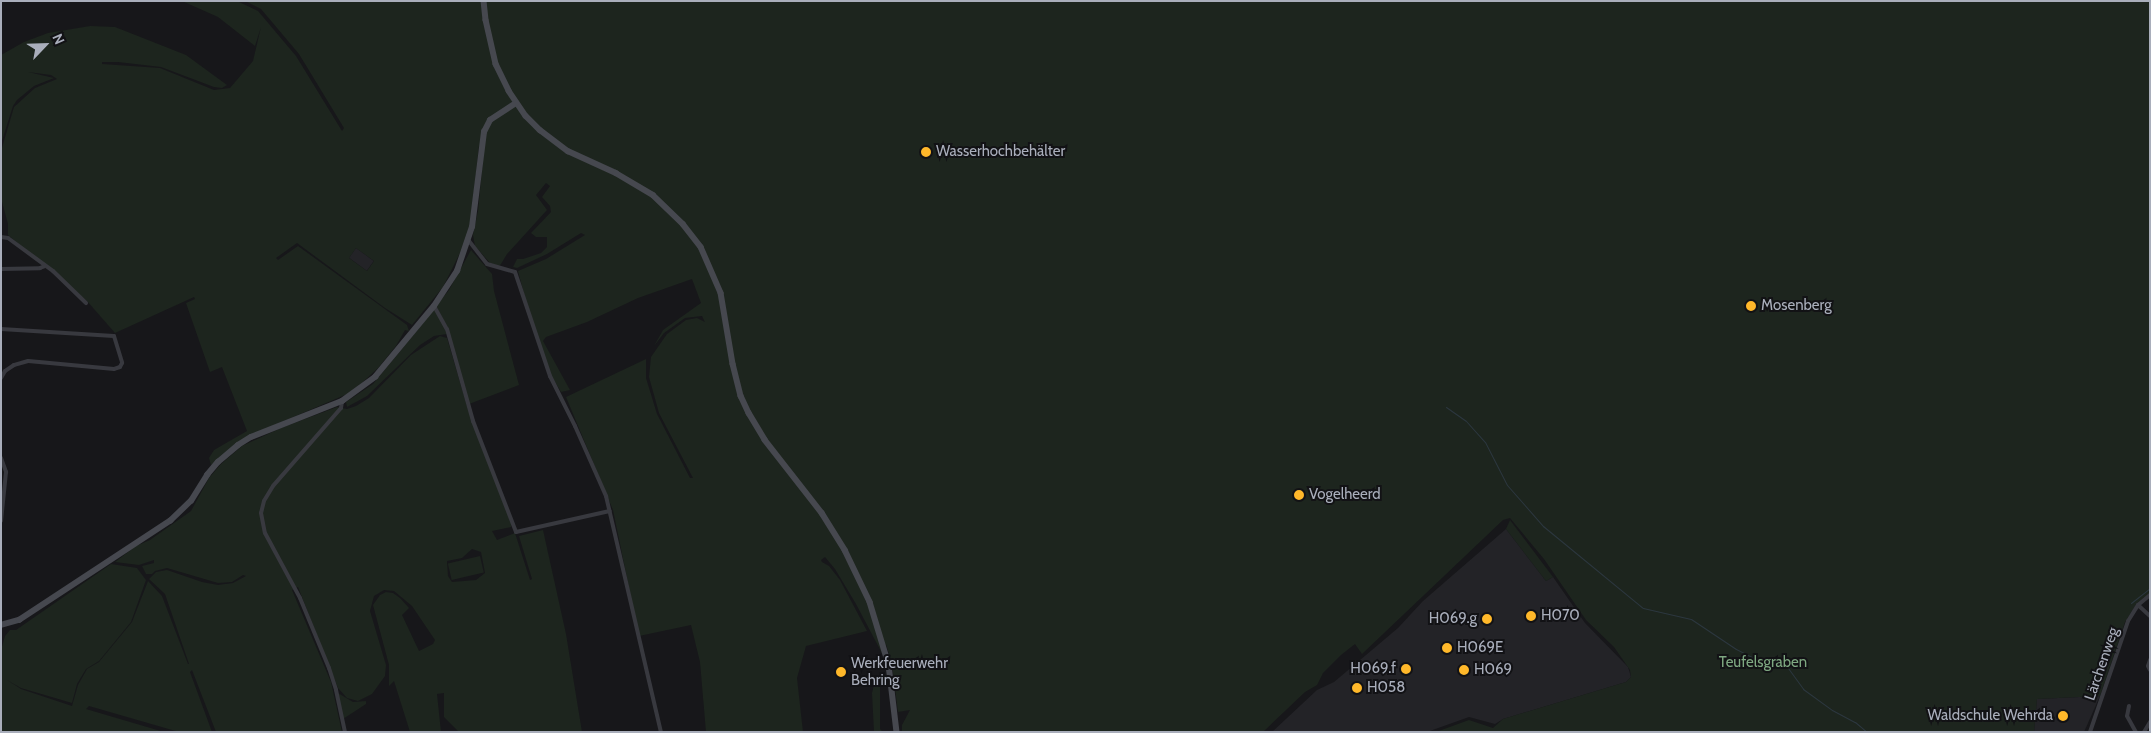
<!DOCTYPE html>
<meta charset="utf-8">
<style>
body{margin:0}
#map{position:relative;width:2151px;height:733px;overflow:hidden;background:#17171a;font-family:Cabin,sans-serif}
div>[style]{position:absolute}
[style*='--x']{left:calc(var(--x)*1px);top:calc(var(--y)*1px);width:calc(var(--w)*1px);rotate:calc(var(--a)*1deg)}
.built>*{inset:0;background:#232327;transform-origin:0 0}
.green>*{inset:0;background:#1d251e;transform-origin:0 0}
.stream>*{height:1px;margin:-0.5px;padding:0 0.5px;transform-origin:0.5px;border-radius:0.5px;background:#2c373f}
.street>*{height:4px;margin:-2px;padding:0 2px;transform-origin:2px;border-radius:2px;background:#38393f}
.secondary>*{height:5.5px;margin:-2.75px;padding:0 2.75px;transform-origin:2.75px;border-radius:2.75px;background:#46484f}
.dots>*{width:14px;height:14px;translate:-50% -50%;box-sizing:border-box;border:2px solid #121215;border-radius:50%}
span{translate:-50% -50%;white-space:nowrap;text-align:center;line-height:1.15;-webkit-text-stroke:4px #121215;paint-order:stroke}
.poi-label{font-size:15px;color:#a9aebb}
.left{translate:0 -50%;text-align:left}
.right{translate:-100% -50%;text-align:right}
.park-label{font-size:15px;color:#7ea781}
.street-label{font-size:15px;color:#a9aebb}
.frame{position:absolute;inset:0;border:2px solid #a9aebb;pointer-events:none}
.north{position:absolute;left:20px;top:20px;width:50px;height:50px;-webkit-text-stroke:4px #121215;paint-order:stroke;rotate:66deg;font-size:14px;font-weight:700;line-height:20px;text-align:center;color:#a9aebb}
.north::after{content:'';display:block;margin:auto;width:18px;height:22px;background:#a9aebb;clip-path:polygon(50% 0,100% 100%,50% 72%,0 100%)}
</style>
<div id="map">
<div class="built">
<i style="left:356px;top:248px;width:22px;height:12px;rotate:36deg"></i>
<i style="clip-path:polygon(1506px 529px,1546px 581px,1553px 577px,1585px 623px,1628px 667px,1631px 677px,1626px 682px,1503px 719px,1495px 724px,1469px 717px,1427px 732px,1272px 732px,1317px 690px,1334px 682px,1398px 628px,1423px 601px)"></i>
<i style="clip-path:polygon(2100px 696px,2084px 732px,2034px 732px,2037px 699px)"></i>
</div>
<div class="green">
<i style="clip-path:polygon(evenodd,182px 1px,237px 1px,258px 11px,296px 56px,342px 131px,344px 128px,299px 54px,261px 9px,245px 1px,2150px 1px,2150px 593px,2137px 603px,2125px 622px,2100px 696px,2037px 699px,2034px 732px,1436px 732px,1469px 720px,1493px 728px,1503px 719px,1626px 682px,1631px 677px,1630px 670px,1614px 647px,1586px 620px,1544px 559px,1510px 518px,1503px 520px,1362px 654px,1355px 644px,1341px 655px,1323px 673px,1317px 685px,1305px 692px,1263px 732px,902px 732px,902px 725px,910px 710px,898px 712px,892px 664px,886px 644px,885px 659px,856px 604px,835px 569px,825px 557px,821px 560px,822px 562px,829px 566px,840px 580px,867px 631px,806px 646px,797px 678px,803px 732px,706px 732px,700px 662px,691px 625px,639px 636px,613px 510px,566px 397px,646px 359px,646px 378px,657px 414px,690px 478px,693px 478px,659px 413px,649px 377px,651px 357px,667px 334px,686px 320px,697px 318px,705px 322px,702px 316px,685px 318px,664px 333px,654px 346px,663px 330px,701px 303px,692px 279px,638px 298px,587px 322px,546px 337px,543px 341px,570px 390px,561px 392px,551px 375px,532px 324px,518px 271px,546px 259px,585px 235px,581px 233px,547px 254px,517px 268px,513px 267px,517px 259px,523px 259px,541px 253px,547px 247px,547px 237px,536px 237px,531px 233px,551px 212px,550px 206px,542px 197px,550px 186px,546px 183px,536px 195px,547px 210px,507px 254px,501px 264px,499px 266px,490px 263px,475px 246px,473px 235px,478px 211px,484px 149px,479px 146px,471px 218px,466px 241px,443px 287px,412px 325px,385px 308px,297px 243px,276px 258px,278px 260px,298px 246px,407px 325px,409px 331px,405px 330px,396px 346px,378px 368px,352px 392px,249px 436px,211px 465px,209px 458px,214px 450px,247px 431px,222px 367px,210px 372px,186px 303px,195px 299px,194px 297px,115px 333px,87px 301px,8px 235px,8px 224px,1px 198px,1px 151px,14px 107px,35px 88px,57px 79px,51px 75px,28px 72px,54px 78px,34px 86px,17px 100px,13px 106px,1px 144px,1px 55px,24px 42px,48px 33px,90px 26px,115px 27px,186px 55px,227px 85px,222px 88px,214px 87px,161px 67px,118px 62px,102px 62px,102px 64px,160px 68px,214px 90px,230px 88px,253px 61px,261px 27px,255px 46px,218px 17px,182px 1px,356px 248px,374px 261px,367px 271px,349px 258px,356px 248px)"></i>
<i style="clip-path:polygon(471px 250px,492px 274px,494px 291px,519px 385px,469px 404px,448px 328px,436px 306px,449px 290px)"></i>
<i style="clip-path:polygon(434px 310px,442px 320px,447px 334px,434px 336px,420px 345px,367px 396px,347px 407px,346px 402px,373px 384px)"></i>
<i style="clip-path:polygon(evenodd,440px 336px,447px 338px,467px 406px,511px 523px,511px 527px,492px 531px,497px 540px,515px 533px,530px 580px,532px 579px,519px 536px,543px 530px,566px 634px,582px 732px,459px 732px,444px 717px,444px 693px,437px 694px,441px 732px,410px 732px,394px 681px,389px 686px,389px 665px,373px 605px,380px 595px,386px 592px,393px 593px,400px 598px,409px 608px,402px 615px,419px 651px,433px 644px,435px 640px,412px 606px,394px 591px,384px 590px,374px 596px,370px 611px,386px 665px,385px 676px,372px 694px,358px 701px,347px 698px,338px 688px,298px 587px,292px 590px,331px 682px,342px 732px,216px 732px,192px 670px,190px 672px,212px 732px,179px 732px,89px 706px,86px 709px,164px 732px,1px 732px,1px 650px,5px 636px,10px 630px,16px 630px,111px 564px,137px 568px,146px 580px,131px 622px,99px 661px,86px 669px,77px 684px,72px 703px,21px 688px,7px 680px,21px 689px,72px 706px,78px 685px,87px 669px,99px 662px,132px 622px,148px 581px,162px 596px,188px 664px,189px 664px,165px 594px,149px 579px,156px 572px,167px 570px,202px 582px,218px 585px,233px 583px,246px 576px,243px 575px,232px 582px,218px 583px,167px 568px,155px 571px,152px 574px,146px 574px,142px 566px,154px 563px,154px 560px,139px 565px,115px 562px,136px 546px,150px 540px,191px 511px,209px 478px,221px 464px,242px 446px,281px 428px,337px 407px,347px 409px,356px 406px,369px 398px,411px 355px,440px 336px,472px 549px,481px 552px,485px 573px,476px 580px,452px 582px,448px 576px,447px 561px,462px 558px,472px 549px)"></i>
<i style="clip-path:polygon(1510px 520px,1553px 577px,1546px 581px,1506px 529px)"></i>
<i style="left:480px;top:556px;width:17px;height:33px;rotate:77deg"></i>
<i style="clip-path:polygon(880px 680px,880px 729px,883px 732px,874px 732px,872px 693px,875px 681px)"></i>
<i style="clip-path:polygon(338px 693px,353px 702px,366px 701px,366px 704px,343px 719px)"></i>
</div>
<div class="stream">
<i style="--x:1446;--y:407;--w:24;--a:35"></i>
<i style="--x:1466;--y:421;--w:28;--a:48"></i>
<i style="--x:1485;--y:442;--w:48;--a:62.9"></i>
<i style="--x:1507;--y:485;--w:55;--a:48.7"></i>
<i style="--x:1543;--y:526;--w:129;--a:39.4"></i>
<i style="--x:1643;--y:608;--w:49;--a:12.9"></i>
<i style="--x:1691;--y:619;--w:54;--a:33.7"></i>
<i style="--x:1736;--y:649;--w:18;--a:27"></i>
<i style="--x:1752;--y:657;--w:33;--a:16"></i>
<i style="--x:2131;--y:603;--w:24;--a:-38"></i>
<i style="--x:1788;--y:668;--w:26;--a:54"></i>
<i style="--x:1803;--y:689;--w:36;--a:36"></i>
<i style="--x:1832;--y:710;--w:26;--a:28"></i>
<i style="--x:1855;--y:722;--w:16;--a:40"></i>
</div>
<div class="street">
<i style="--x:1;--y:237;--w:7;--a:8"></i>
<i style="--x:8;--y:238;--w:56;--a:36.3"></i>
<i style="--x:53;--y:271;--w:46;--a:44.1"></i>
<i style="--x:469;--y:241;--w:29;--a:52"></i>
<i style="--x:487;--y:264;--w:29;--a:16"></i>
<i style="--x:515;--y:272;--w:110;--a:71.4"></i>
<i style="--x:550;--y:376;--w:56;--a:63.4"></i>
<i style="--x:575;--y:426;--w:77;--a:66.1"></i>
<i style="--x:606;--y:496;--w:242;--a:76.9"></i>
<i style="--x:1;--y:269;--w:39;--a:-1"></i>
<i style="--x:40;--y:268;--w:5;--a:-22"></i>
<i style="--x:434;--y:306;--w:26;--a:61"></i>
<i style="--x:447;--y:329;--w:96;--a:74.2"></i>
<i style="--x:473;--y:421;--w:119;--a:68.8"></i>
<i style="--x:516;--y:532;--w:96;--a:-12.6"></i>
<i style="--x:1;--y:329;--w:113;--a:3.5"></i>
<i style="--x:114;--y:336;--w:28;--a:73"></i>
<i style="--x:122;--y:363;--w:4;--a:117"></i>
<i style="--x:120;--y:367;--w:6;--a:162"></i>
<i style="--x:114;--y:369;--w:86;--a:-174.7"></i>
<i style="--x:28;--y:361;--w:15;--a:164"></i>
<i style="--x:14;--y:365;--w:11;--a:146"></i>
<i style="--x:5;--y:371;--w:8;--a:120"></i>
<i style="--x:342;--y:401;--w:7;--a:98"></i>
<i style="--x:341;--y:408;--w:103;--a:131.1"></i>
<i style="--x:273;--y:486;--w:17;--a:121"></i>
<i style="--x:264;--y:501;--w:12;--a:104"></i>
<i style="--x:261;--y:513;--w:20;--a:79"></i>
<i style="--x:265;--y:533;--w:74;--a:61.7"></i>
<i style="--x:300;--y:598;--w:76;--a:67.5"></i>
<i style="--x:329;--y:668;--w:23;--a:72"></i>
<i style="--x:336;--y:690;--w:43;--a:77.9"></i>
<i style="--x:1;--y:458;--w:15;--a:70"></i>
<i style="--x:6;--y:472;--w:49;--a:95.8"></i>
<i style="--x:2138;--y:605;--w:16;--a:43"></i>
<i style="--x:2150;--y:660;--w:6;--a:108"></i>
<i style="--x:2148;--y:666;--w:4;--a:63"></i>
<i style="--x:2129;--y:706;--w:10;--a:101"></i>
<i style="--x:2127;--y:716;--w:18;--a:61"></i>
<i style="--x:2090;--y:732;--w:117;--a:-71.1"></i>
<i style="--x:2128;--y:621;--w:19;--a:-58"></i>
<i style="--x:2138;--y:605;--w:16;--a:-40"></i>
<i style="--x:2144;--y:732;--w:12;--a:-59"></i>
</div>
<div class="secondary">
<i style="--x:484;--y:1;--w:19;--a:84"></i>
<i style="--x:486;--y:20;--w:45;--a:77.2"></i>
<i style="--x:496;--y:64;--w:30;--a:64"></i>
<i style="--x:509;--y:91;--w:30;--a:56"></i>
<i style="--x:526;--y:116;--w:20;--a:45"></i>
<i style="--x:540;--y:130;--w:35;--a:37"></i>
<i style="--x:568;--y:151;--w:53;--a:24.6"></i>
<i style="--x:616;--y:173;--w:43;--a:30.7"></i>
<i style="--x:653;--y:195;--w:42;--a:44"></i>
<i style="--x:683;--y:224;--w:29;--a:52"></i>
<i style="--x:701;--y:247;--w:50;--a:66.5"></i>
<i style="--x:721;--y:293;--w:72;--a:80.4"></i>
<i style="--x:733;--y:364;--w:33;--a:76"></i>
<i style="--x:741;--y:396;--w:19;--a:65"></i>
<i style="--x:749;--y:413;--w:31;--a:59"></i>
<i style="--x:765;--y:440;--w:93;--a:52"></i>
<i style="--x:822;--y:513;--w:44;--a:58.1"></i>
<i style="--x:845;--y:550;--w:58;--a:64.3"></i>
<i style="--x:870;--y:602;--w:66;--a:73.2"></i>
<i style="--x:889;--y:665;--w:67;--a:83.2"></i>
<i style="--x:1;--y:625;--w:19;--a:-16"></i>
<i style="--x:19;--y:620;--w:181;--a:-33.3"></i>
<i style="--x:170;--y:521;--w:29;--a:-44"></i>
<i style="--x:191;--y:501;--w:31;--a:-58"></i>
<i style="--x:207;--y:475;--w:17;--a:-50"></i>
<i style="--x:218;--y:462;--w:26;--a:-40"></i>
<i style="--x:238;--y:445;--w:15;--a:-32"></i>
<i style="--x:251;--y:437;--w:98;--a:-21.6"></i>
<i style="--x:342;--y:401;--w:41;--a:-36"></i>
<i style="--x:375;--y:377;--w:92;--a:-50.3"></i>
<i style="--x:434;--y:306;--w:42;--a:-56.7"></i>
<i style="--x:457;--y:271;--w:46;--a:-71.2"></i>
<i style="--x:472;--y:227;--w:96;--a:-82.8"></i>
<i style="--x:484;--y:132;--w:13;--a:-63"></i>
<i style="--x:490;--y:120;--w:31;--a:-33"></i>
</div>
<div class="dots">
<i style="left:926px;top:152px;background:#ffb82a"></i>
<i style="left:1751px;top:306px;background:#ffb82a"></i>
<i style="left:1299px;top:495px;background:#ffb82a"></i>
<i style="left:1531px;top:616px;background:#ffb82a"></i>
<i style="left:1487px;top:619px;background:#ffb82a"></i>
<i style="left:1447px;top:648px;background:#ffb82a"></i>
<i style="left:1406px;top:669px;background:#ffb82a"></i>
<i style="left:1464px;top:670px;background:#ffb82a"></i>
<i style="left:841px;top:672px;background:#ffb82a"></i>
<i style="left:1357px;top:688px;background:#ffb82a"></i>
<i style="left:2063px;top:716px;background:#ffb82a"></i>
</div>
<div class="poi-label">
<span class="left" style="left:936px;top:152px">Wasserhochbehälter</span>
<span class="left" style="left:1761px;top:306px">Mosenberg</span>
<span class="left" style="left:1309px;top:495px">Vogelheerd</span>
<span class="left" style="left:1541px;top:616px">H070</span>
<span class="right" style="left:1477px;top:619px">H069.g</span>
<span class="left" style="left:1457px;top:648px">H069E</span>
<span class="left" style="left:851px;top:672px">Werkfeuerwehr<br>Behring</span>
<span class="right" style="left:1396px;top:669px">H069.f</span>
<span class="left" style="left:1474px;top:670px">H069</span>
<span class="left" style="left:1367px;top:688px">H058</span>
<span class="right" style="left:2053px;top:716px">Waldschule Wehrda</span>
</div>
<div class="park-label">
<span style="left:1763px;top:663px">Teufelsgraben</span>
</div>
<div class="street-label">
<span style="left:2102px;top:664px;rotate:-71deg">Lärchenweg</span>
</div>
<div class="frame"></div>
<div class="north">N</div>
</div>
